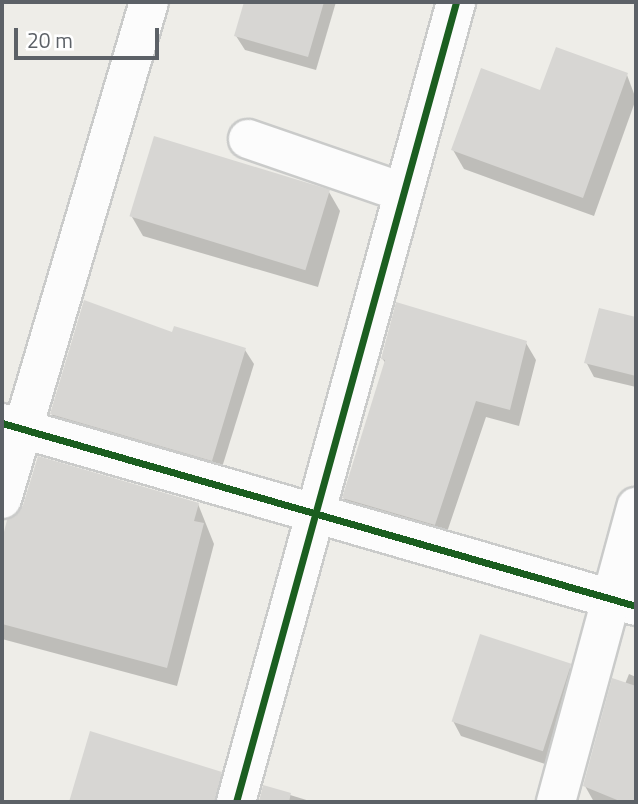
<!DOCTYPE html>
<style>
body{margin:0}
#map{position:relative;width:638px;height:804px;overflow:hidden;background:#eeede8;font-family:"Titillium Web",sans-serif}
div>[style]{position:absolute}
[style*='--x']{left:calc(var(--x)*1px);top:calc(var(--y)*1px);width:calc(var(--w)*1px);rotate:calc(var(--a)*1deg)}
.shadow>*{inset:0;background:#0003}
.building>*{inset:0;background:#d7d6d3;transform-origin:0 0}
.roads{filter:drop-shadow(2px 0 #cacbca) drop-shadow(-2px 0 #cacbca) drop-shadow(0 2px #cacbca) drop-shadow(0 -2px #cacbca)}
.minor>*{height:38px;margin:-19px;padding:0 19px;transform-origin:19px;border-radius:19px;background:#fcfcfc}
.cycleway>*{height:7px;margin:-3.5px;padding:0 3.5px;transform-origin:3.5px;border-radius:3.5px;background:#1b5e20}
span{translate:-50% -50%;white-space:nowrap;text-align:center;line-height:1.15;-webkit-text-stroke:5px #fff;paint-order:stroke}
.frame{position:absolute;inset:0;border:4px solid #5c6167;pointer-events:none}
.scale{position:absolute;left:14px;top:28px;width:145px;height:32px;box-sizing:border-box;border:4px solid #5c6167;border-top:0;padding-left:9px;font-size:21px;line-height:24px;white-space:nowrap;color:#5c6167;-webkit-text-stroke:5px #fff;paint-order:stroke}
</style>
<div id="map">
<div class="shadow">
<i style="clip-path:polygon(246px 2px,336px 2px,316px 70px,245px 50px,236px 36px)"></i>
<i style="clip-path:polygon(627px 75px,636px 99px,594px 216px,464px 169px,453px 150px,541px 92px)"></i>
<i style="clip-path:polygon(329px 192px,340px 211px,318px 287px,143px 236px,132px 217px)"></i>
<i style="clip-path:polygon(600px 310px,636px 319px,636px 387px,594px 377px,586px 362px)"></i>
<i style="clip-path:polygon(173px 334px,245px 350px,254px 364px,220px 474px,60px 428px,52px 414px)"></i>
<i style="clip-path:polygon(526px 343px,536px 360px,519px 426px,486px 417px,444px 541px,354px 515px,344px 498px,386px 364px,382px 358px)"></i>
<i style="clip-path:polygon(198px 504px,214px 544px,177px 686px,2px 639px,2px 547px,8px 521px)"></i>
<i style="clip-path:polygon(569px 666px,578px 680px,554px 767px,461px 736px,453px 721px)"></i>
<i style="clip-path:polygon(629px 674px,636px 677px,636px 802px,594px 802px,585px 786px)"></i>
<i style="clip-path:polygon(91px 734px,220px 773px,231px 792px,230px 802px,71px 802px)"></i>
<i style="clip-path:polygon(264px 787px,313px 802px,259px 802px)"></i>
</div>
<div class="building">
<i style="clip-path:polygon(244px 2px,324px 2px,308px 57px,234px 36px)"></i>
<i style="clip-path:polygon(556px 47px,628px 73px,583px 198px,451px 150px,481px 68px,540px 90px)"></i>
<i style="left:154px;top:136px;width:184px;height:84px;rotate:17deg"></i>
<i style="clip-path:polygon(84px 300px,172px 332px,174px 326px,246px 348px,212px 461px,50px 414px)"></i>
<i style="clip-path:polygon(396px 302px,527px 341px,510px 410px,476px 401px,435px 525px,342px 498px,385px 360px,381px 359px)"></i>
<i style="clip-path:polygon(599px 308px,636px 317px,636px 376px,584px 363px)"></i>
<i style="clip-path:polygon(38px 456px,199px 503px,194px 521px,204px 523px,167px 668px,2px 624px,2px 540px,7px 520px,23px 505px)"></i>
<i style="left:480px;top:634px;width:96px;height:92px;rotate:18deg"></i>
<i style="clip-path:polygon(612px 678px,636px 686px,636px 802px,622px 802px,583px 786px)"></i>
<i style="clip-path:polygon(90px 731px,222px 772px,215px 802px,69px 802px)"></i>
<i style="clip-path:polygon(263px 785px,291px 793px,289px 802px,259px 802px)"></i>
</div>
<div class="roads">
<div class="minor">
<i style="--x:248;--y:139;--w:163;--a:19"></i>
<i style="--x:2;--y:423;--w:660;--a:16.1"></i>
<i style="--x:2;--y:499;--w:518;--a:-73.52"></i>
<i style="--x:236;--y:802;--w:830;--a:-74.62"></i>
<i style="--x:556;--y:802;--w:306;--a:-74.8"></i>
</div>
</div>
<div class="cycleway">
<i style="--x:2;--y:423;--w:660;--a:16.1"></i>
<i style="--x:236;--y:802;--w:830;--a:-74.62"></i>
</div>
<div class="frame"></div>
<div class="scale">20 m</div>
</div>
